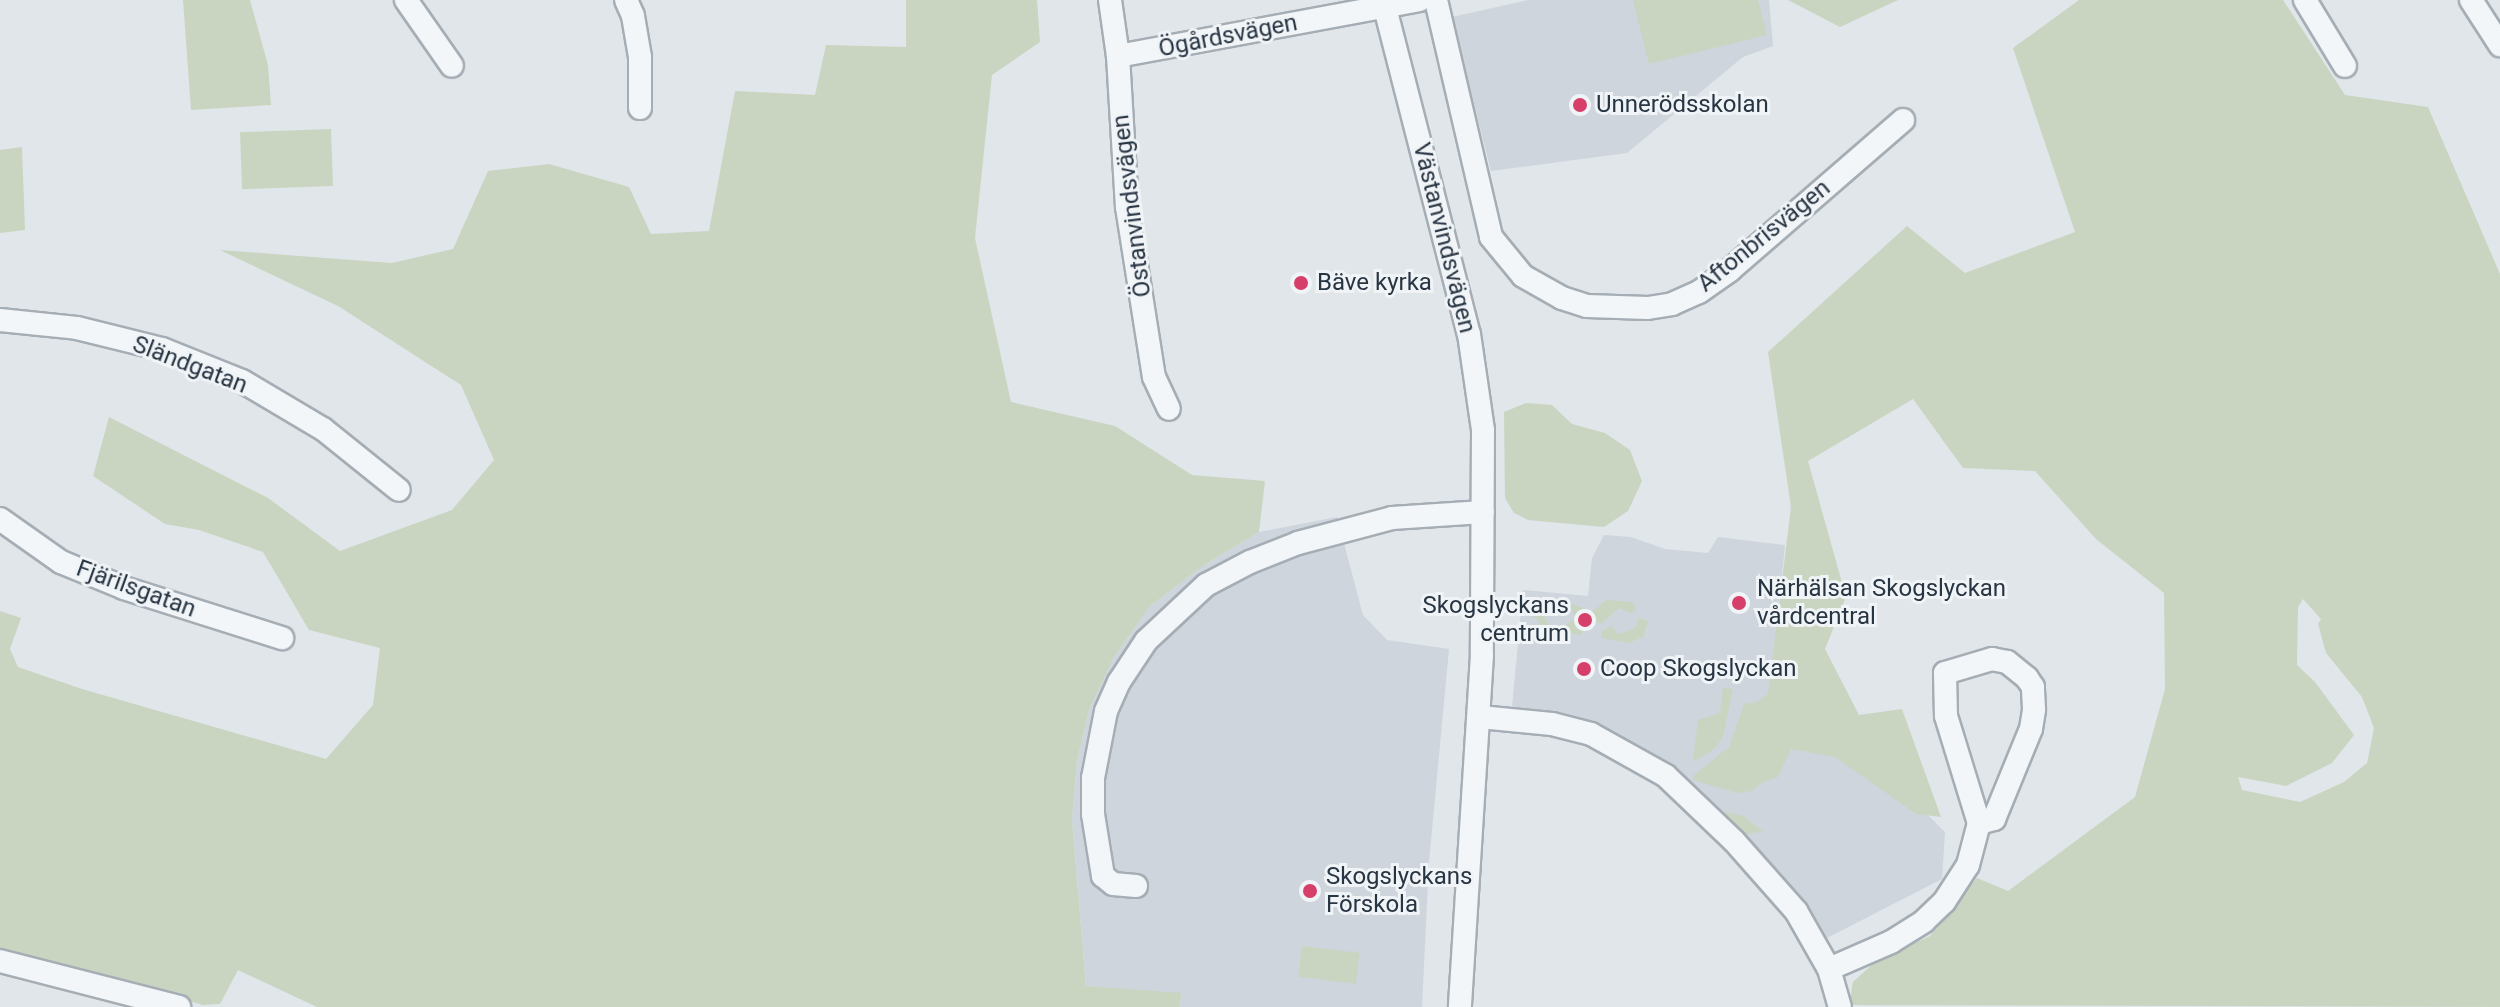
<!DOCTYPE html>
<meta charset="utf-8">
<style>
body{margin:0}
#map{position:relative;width:2500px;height:1007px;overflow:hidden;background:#e0e6ea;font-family:Roboto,sans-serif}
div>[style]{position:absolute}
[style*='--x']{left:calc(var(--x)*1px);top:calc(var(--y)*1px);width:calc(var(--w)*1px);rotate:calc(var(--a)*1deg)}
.built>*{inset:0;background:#ced5dc}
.green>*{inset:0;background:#c9d5c1;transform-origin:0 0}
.roads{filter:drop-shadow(2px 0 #a5adb5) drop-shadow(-2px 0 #a5adb5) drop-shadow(0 2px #a5adb5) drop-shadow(0 -2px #a5adb5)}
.minor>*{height:22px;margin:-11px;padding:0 11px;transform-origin:11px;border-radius:11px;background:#f3f6f8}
.dots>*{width:22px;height:22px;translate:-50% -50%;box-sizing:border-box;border:4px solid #f0f4f7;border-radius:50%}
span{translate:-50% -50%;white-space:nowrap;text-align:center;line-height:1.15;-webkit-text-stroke:6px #f0f4f7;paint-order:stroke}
.street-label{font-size:24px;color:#283543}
.poi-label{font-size:24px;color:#283543}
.left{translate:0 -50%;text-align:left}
.right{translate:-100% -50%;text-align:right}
</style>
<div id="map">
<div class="built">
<i style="clip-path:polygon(1528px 0,1769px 0,1773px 46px,1743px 57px,1627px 153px,1491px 171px,1452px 17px)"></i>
<i style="clip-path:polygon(1337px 517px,1363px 615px,1387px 640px,1449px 649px,1429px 862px,1422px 1007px,1179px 1007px,1182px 994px,1086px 986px,1072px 820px,1077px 761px,1089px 710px,1114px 657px,1150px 606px,1203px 566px,1259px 532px)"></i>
<i style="clip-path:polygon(1604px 535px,1631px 537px,1665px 549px,1708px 553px,1718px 537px,1785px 545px,1775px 643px,1850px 738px,1945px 832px,1942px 879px,1827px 938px,1802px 902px,1753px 846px,1659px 757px,1512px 707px,1523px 590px,1588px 596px,1592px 558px)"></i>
</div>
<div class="green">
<i style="clip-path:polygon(183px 0,250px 0,268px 65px,271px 105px,191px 110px)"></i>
<i style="clip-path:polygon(906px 0,1037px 0,1040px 42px,992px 75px,975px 238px,1011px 402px,1115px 426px,1192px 475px,1265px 481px,1259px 532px,1203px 566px,1150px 606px,1114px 657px,1089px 710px,1077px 761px,1072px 820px,1086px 986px,1182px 993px,1179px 1007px,317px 1007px,238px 970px,220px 1004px,203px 1005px,0 949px,0 611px,21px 618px,10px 649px,18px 667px,82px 689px,326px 759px,373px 705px,380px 648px,309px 630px,263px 552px,199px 530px,165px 524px,93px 476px,109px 417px,268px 498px,340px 551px,452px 510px,494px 460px,461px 385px,338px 306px,220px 250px,392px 263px,453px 249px,488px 171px,549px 164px,629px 187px,651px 234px,709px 231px,735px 91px,815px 95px,826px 45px,906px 47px)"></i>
<i style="clip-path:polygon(1633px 0,1758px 0,1767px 35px,1649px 64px)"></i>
<i style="clip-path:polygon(1788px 0,1898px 0,1840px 27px)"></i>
<i style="clip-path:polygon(evenodd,2079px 0,2283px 0,2345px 95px,2428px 107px,2500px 274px,2500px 1007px,1849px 1005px,1853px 982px,1875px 962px,1930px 936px,1977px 878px,2008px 891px,2135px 797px,2165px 689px,2164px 593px,2096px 539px,2035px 471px,1963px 468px,1913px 399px,1808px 461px,1846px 597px,1825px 649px,1859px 715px,1902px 709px,1941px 817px,1916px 814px,1835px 757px,1791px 749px,1778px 777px,1761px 783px,1752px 791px,1737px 793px,1693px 780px,1694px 775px,1729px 747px,1744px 704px,1757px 702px,1768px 694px,1791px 507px,1768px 352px,1907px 226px,1965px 273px,2075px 232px,2013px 48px,2079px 0,2303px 599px,2321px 619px,2318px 624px,2326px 653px,2362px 697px,2374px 728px,2367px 763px,2344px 782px,2300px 802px,2242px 790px,2238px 777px,2286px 786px,2332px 763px,2354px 735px,2315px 682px,2297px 665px,2298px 607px,2303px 599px)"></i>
<i style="left:331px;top:129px;width:57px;height:91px;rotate:88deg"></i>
<i style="clip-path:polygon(22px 147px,25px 230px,0 233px,0 150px)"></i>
<i style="clip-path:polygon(1526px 403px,1552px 405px,1572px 424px,1605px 433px,1630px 450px,1642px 481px,1628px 511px,1604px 527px,1528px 520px,1514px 513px,1505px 498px,1504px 412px)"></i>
<i style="clip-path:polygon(1606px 600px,1633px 602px,1636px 610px,1631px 613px,1619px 608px,1602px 623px,1591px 623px,1590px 614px)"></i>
<i style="clip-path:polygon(1530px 601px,1539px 609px,1550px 604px,1560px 607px,1544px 616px,1550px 627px,1548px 632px,1543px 632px,1538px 620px,1528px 613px,1527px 606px)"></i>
<i style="clip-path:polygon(1570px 604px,1585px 608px,1581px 616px,1586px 629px,1580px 635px,1559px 630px,1575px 618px)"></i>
<i style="clip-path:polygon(1638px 618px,1648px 621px,1643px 637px,1629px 643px,1602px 638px,1602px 631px,1611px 626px,1618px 634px,1629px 631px,1637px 626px)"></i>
<i style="clip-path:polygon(1723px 688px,1733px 689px,1723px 737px,1713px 750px,1693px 762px,1698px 720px,1720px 713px)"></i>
<i style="clip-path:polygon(1719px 811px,1743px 816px,1763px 831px,1743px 835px)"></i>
<i style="left:1302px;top:946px;width:58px;height:31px;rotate:7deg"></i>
</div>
<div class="roads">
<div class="minor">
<i style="--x:406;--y:0;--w:80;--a:55.1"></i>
<i style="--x:626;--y:0;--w:17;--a:66"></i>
<i style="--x:633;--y:16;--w:42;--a:80.3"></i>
<i style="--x:640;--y:57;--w:51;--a:90"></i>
<i style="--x:1110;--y:0;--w:57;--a:81.9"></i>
<i style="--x:1118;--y:56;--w:151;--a:86.6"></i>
<i style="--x:1127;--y:207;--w:172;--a:81"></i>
<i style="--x:1154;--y:377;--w:35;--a:65"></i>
<i style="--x:1383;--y:0;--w:345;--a:75.6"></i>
<i style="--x:1469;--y:334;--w:97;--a:81.7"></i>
<i style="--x:1483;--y:430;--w:225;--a:90.3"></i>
<i style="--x:1482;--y:655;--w:353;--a:93.6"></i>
<i style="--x:1436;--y:0;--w:243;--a:76.9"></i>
<i style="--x:1491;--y:237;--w:50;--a:50.6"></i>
<i style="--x:1523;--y:276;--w:45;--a:29.4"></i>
<i style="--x:1562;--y:298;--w:26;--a:18"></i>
<i style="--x:1587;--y:306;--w:61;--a:1.9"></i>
<i style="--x:1648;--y:308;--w:24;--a:-9"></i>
<i style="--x:1672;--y:304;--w:30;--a:-24"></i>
<i style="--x:1699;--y:292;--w:38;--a:-35"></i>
<i style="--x:1730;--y:270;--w:229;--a:-40.9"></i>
<i style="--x:2305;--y:0;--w:77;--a:58.8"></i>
<i style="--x:2471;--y:0;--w:54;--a:57.2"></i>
<i style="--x:1118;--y:56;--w:306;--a:-10.5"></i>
<i style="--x:0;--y:320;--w:77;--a:5.9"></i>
<i style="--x:77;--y:328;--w:88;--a:13.9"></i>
<i style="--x:162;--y:349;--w:86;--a:21.8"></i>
<i style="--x:242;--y:381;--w:94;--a:30.7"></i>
<i style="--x:323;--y:429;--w:97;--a:38.8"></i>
<i style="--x:0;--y:519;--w:75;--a:35.2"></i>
<i style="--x:61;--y:562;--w:68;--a:22.4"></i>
<i style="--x:124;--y:588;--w:166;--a:17.6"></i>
<i style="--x:1480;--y:717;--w:72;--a:5.6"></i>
<i style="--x:1552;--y:724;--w:40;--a:14.4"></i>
<i style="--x:1591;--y:734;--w:86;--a:29.2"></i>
<i style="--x:1666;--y:776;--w:94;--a:43.7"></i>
<i style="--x:1734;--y:841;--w:94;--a:48.5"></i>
<i style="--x:1796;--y:911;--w:67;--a:60.4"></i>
<i style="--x:1829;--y:969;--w:40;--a:74"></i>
<i style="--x:1136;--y:886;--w:23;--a:-175"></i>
<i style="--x:1113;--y:884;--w:13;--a:-141"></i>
<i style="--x:1103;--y:876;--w:63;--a:-99.2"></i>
<i style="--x:1093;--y:814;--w:36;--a:-90"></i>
<i style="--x:1093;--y:778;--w:68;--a:-79"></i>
<i style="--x:1106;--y:711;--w:32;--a:-66"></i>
<i style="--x:1119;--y:682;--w:49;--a:-56.6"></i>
<i style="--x:1146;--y:641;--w:82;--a:-43"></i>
<i style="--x:1206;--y:585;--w:50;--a:-27.6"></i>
<i style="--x:1250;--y:562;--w:52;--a:-21.6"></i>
<i style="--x:1298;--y:543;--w:97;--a:-14.9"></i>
<i style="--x:1392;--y:518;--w:91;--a:-3.8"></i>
<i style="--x:0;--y:961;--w:185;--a:14.4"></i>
<i style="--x:1829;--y:969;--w:68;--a:-23.5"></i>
<i style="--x:1891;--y:942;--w:39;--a:-32"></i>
<i style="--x:1924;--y:921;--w:28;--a:-44"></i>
<i style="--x:1944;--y:902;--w:44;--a:-57"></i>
<i style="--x:1968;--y:865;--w:43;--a:-75.3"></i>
<i style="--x:1979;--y:823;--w:16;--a:-15"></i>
<i style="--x:1994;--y:819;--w:97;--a:-67.7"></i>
<i style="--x:2031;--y:729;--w:20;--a:-81"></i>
<i style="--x:2034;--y:709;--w:22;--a:-93"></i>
<i style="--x:2033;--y:687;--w:11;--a:-124"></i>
<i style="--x:2027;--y:678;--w:26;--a:-141"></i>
<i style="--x:2007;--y:662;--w:15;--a:-169"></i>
<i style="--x:1992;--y:659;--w:49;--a:163.4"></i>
<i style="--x:1945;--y:673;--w:43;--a:88.7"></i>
<i style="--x:1946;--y:716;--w:112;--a:72.9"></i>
</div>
</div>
<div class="dots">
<i style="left:1580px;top:105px;background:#d63f6a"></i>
<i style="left:1301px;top:283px;background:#d63f6a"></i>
<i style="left:1739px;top:603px;background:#d63f6a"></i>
<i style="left:1585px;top:620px;background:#d63f6a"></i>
<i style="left:1584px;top:669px;background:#d63f6a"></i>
<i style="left:1310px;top:891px;background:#d63f6a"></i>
</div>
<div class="street-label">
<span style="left:1228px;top:36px;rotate:-11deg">Ögårdsvägen</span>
<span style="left:1132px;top:206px;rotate:-97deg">Östanvindsvägen</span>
<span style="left:1764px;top:236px;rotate:-39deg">Aftonbrisvägen</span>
<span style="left:1444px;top:238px;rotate:76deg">Västanvindsvägen</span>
<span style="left:190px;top:365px;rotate:21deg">Sländgatan</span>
<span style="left:136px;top:589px;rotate:20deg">Fjärilsgatan</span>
</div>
<div class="poi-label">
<span class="left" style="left:1596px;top:105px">Unnerödsskolan</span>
<span class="left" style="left:1317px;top:283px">Bäve kyrka</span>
<span class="left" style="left:1757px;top:603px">Närhälsan Skogslyckan<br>vårdcentral</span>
<span class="right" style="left:1569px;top:620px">Skogslyckans<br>centrum</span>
<span class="left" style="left:1600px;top:669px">Coop Skogslyckan</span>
<span class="left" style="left:1326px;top:891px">Skogslyckans<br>Förskola</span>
</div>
</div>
